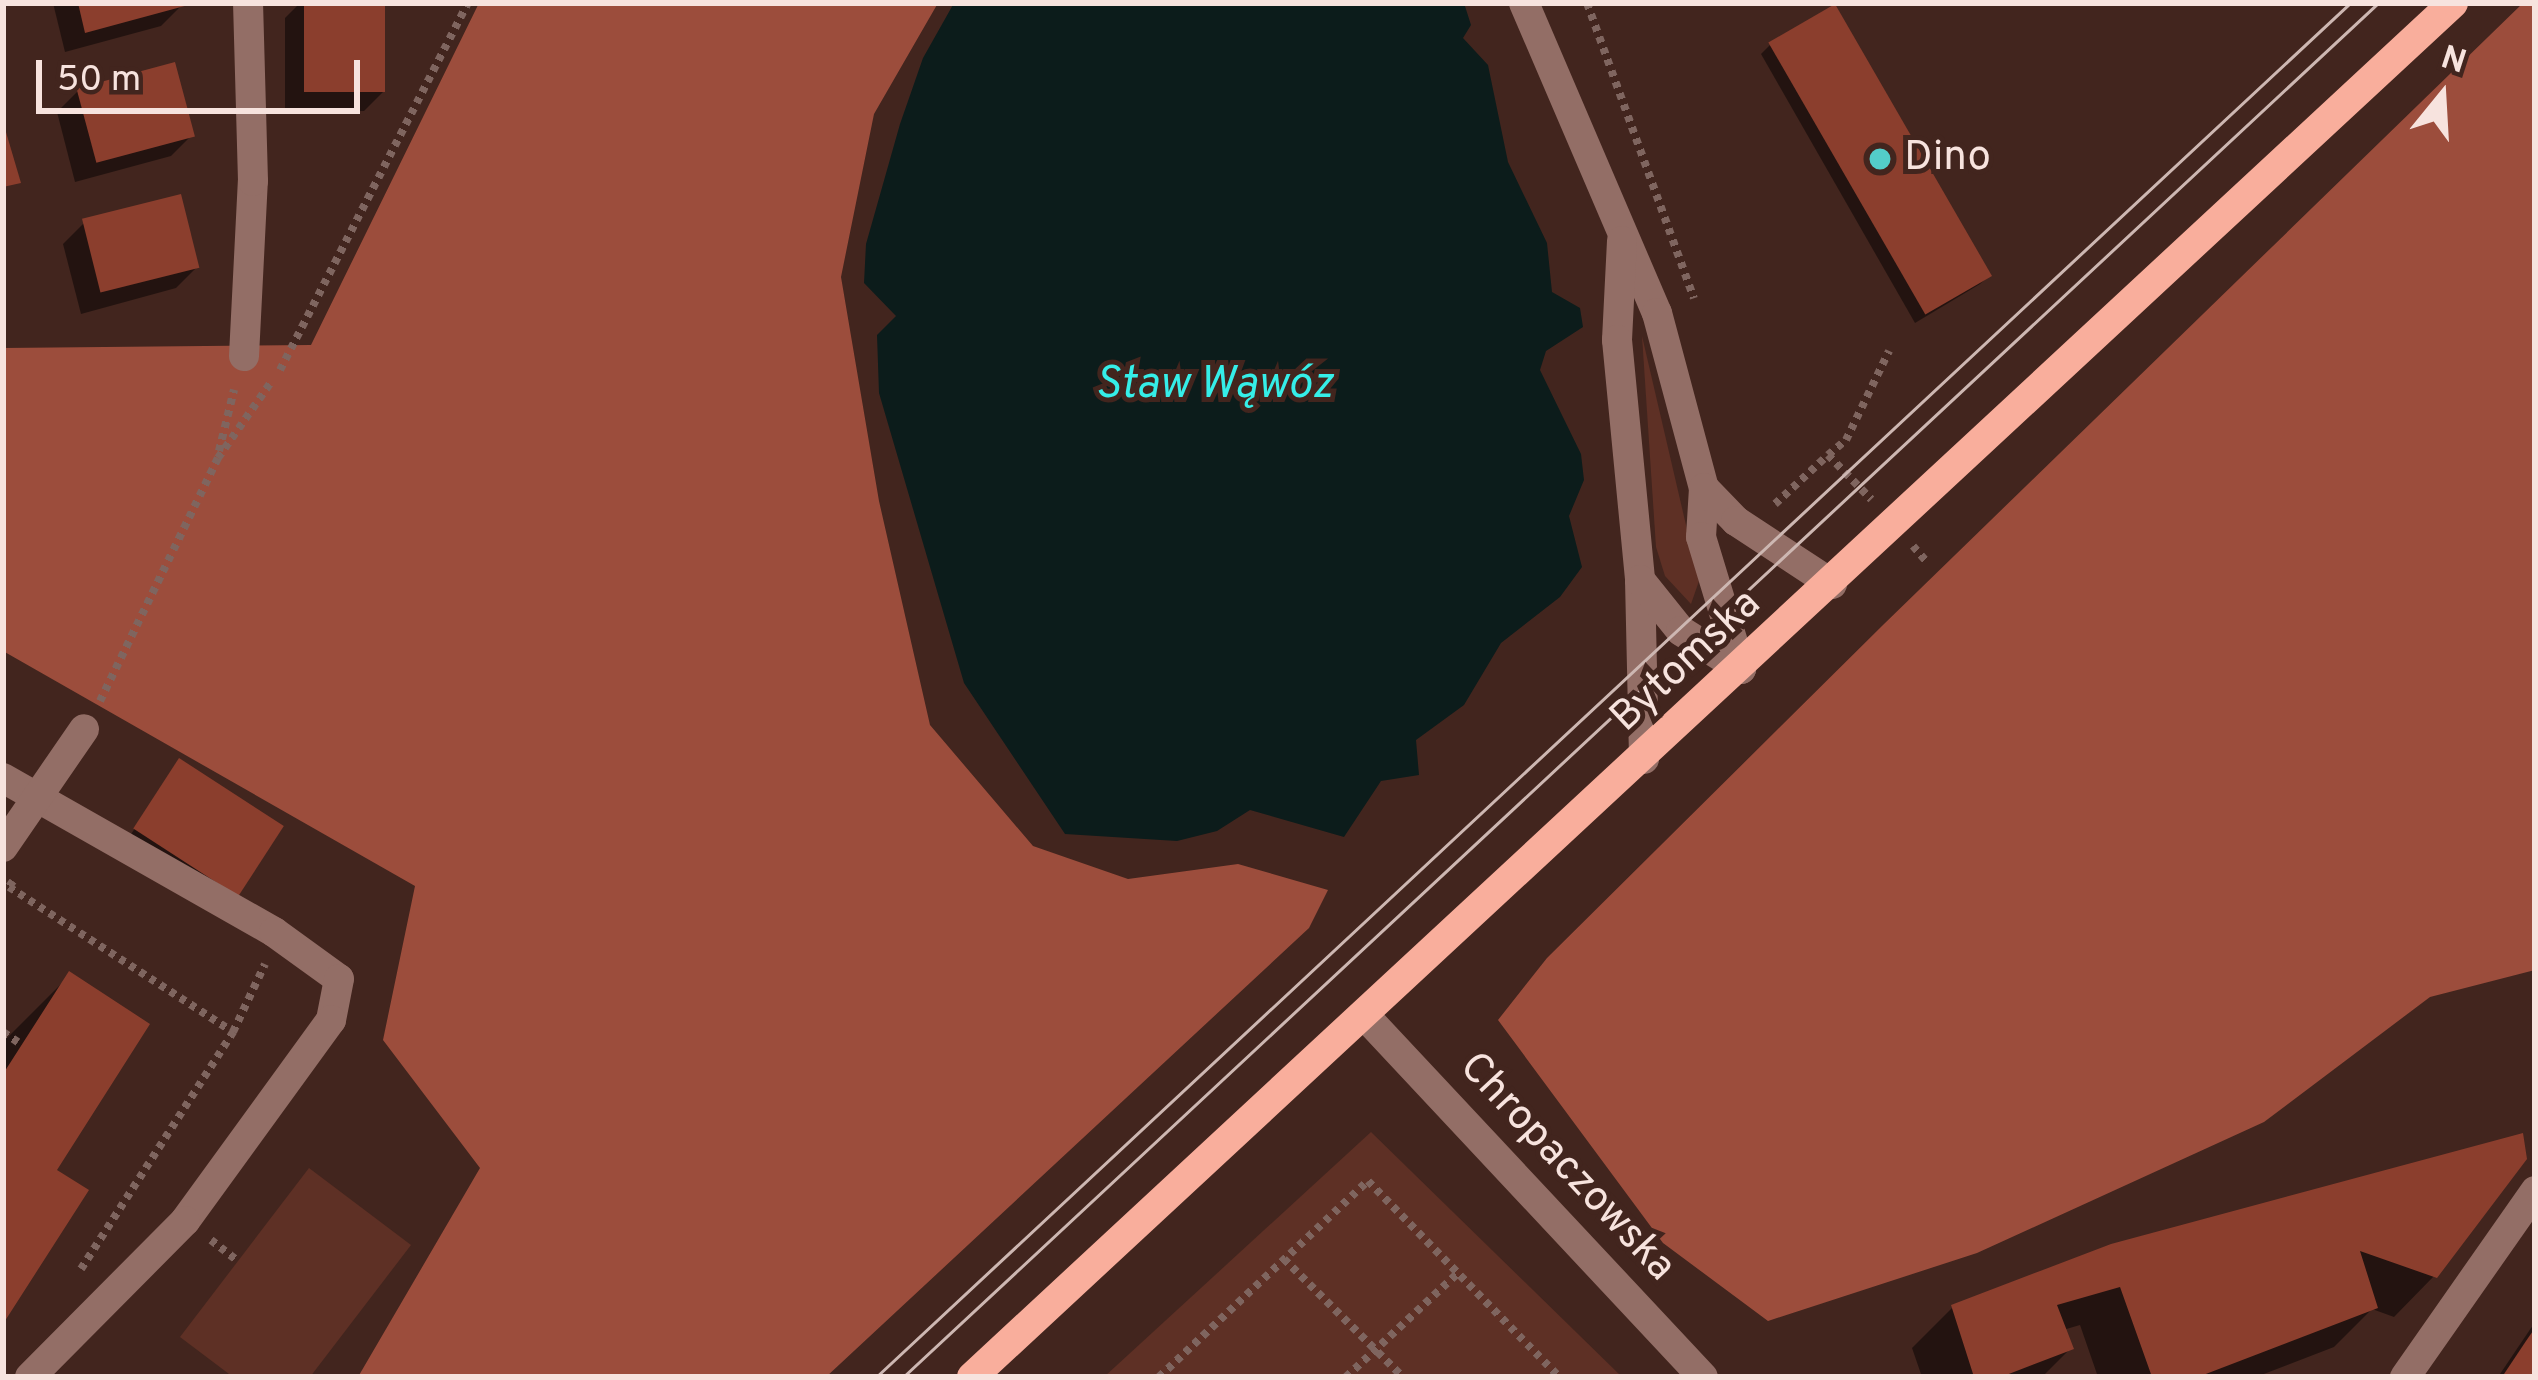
<!DOCTYPE html>
<meta charset="utf-8">
<style>
body{margin:0}
#map{position:relative;width:2538px;height:1380px;overflow:hidden;background:#42251e;font-family:Overpass,sans-serif}
div>[style]{position:absolute}
[style*='--x']{left:calc(var(--x)*1px);top:calc(var(--y)*1px);width:calc(var(--w)*1px);rotate:calc(var(--a)*1deg)}
.green>*{inset:0;background:#5e3025}
.forest>*{inset:0;background:#9c4d3c}
.water>*{inset:0;background:#0c1c1b}
.shadow>*{inset:0;background:#0007}
.building>*{inset:0;background:#8b3e2d;transform-origin:0 0}
.path>*{height:8px;margin-top:-4px;transform-origin:0;background:repeating-linear-gradient(90deg,#7f655f 0 6px,transparent 0 12px)}
.minor>*{height:30px;margin:-15px;padding:0 15px;transform-origin:15px;border-radius:15px;background:#936e66}
.major>*{height:30px;margin:-15px;padding:0 15px;transform-origin:15px;border-radius:15px;background:#f9ae9c}
.tram>*{height:3px;margin:-1.5px;padding:0 1.5px;transform-origin:1.5px;border-radius:1.5px;background:#cdb7b2}
.dots>*{width:33px;height:33px;translate:-50% -50%;box-sizing:border-box;border:6px solid #42251e;border-radius:50%}
span{translate:-50% -50%;white-space:nowrap;text-align:center;line-height:1.15;-webkit-text-stroke:10px #42251e;paint-order:stroke}
.poi-label{font-size:42px;color:#f7e3de}
.left{translate:0 -50%;text-align:left}
.street-label{font-size:42px;color:#f7e3de}
.water-label{font-size:45px;color:#35eee8;font-style:italic}
.frame{position:absolute;inset:0;border:6px solid #f7e3de;pointer-events:none}
.north{position:absolute;left:2382px;top:36px;width:120px;height:120px;-webkit-text-stroke:9px #42251e;paint-order:stroke;rotate:18deg;font-size:33px;font-weight:700;line-height:48px;text-align:center;color:#f7e3de}
.north::after{content:'';display:block;margin:auto;width:42px;height:54px;background:#f7e3de;clip-path:polygon(50% 0,100% 100%,50% 72%,0 100%)}
.scale{position:absolute;left:36px;top:60px;width:324px;height:54px;box-sizing:border-box;border:6px solid #f7e3de;border-top:0;padding-left:15px;font-size:36px;line-height:42px;white-space:nowrap;color:#f7e3de;-webkit-text-stroke:9px #42251e;paint-order:stroke}
</style>
<div id="map">
<div class="green">
<i style="clip-path:polygon(1642px 336px,1699px 581px,1691px 604px,1665px 576px,1656px 547px)"></i>
<i style="clip-path:polygon(1371px 1132px,1622px 1377px,1104px 1377px)"></i>
<i style="clip-path:polygon(309px 1168px,411px 1245px,310px 1377px,233px 1377px,180px 1337px)"></i>
</div>
<div class="forest">
<i style="clip-path:polygon(479px 3px,938px 3px,874px 114px,841px 277px,879px 501px,930px 725px,1033px 846px,1128px 879px,1238px 864px,1328px 890px,1309px 928px,826px 1377px,358px 1377px,480px 1168px,383px 1040px,415px 886px,3px 651px,3px 348px,311px 345px)"></i>
<i style="clip-path:polygon(2523px 3px,2535px 3px,2535px 970px,2430px 997px,2264px 1122px,1977px 1253px,1768px 1321px,1663px 1243px,1498px 1020px,1547px 958px,1883px 625px)"></i>
</div>
<div class="water">
<i style="clip-path:polygon(954px 3px,1464px 3px,1471px 25px,1463px 38px,1488px 65px,1508px 162px,1547px 243px,1552px 292px,1580px 308px,1583px 327px,1546px 351px,1540px 370px,1581px 454px,1584px 480px,1569px 516px,1582px 567px,1560px 597px,1501px 643px,1464px 705px,1416px 740px,1419px 775px,1381px 781px,1344px 837px,1250px 810px,1217px 831px,1177px 841px,1065px 834px,964px 683px,879px 393px,877px 335px,896px 316px,864px 283px,866px 244px,900px 124px,923px 58px)"></i>
</div>
<div class="shadow">
<i style="clip-path:polygon(53px 3px,181px 3px,182px 5px,161px 26px,65px 52px)"></i>
<i style="clip-path:polygon(300px 3px,382px 3px,385px 90px,364px 111px,285px 112px,285px 18px)"></i>
<i style="clip-path:polygon(1770px 45px,1990px 275px,1980px 284px,1915px 323px,1761px 54px)"></i>
<i style="clip-path:polygon(78px 91px,191px 136px,171px 156px,75px 182px,57px 112px)"></i>
<i style="clip-path:polygon(84px 223px,197px 267px,176px 288px,81px 314px,63px 244px)"></i>
<i style="clip-path:polygon(180px 762px,236px 894px,127px 840px)"></i>
<i style="clip-path:polygon(70px 975px,53px 1171px,3px 1319px,3px 1042px)"></i>
<i style="clip-path:polygon(2520px 1136px,2434px 1276px,2394px 1317px,2372px 1309px,2334px 1347px,2256px 1377px,2098px 1377px,2080px 1325px,2063px 1330px,2070px 1349px,2042px 1377px,1922px 1377px,1912px 1348px,1952px 1308px)"></i>
<i style="clip-path:polygon(2535px 1324px,2535px 1377px,2498px 1377px,2531px 1328px)"></i>
</div>
<div class="building">
<i style="clip-path:polygon(78px 3px,191px 3px,192px 4px,85px 33px)"></i>
<i style="left:304px;top:3px;width:81px;height:89px"></i>
<i style="left:1835px;top:4px;width:314px;height:77px;rotate:60deg"></i>
<i style="left:175px;top:62px;width:77px;height:102px;rotate:75deg"></i>
<i style="clip-path:polygon(3px 122px,21px 183px,3px 187px)"></i>
<i style="left:181px;top:194px;width:76px;height:102px;rotate:76deg"></i>
<i style="left:179px;top:758px;width:125px;height:84px;rotate:33deg"></i>
<i style="clip-path:polygon(69px 971px,150px 1024px,57px 1170px,89px 1190px,3px 1324px,3px 1074px)"></i>
<i style="clip-path:polygon(2523px 1133px,2527px 1159px,2437px 1278px,2360px 1251px,2378px 1308px,2198px 1377px,2152px 1377px,2120px 1287px,2057px 1305px,2074px 1349px,2001px 1377px,1974px 1377px,1951px 1305px,2111px 1244px)"></i>
<i style="clip-path:polygon(2535px 1328px,2535px 1377px,2502px 1377px,2526px 1341px)"></i>
</div>
<div class="path">
<i style="--x:1587;--y:3;--w:314;--a:70.1"></i>
<i style="--x:280;--y:370;--w:412;--a:-62.9"></i>
<i style="--x:219;--y:451;--w:63;--a:-76.2"></i>
<i style="--x:1828;--y:455;--w:23;--a:-40"></i>
<i style="--x:1846;--y:440;--w:99;--a:-64.2"></i>
<i style="--x:1775;--y:504;--w:72;--a:-42.8"></i>
<i style="--x:1828;--y:455;--w:62;--a:45.7"></i>
<i style="--x:1913;--y:546;--w:23;--a:49"></i>
<i style="--x:100;--y:701;--w:270;--a:-64.1"></i>
<i style="--x:218;--y:458;--w:93;--a:-55.1"></i>
<i style="--x:13;--y:881;--w:7;--a:124"></i>
<i style="--x:9;--y:887;--w:267;--a:32.9"></i>
<i style="--x:3;--y:1032;--w:18;--a:34"></i>
<i style="--x:211;--y:1240;--w:31;--a:38"></i>
<i style="--x:1284;--y:1259;--w:168;--a:44.8"></i>
<i style="--x:81;--y:1269;--w:282;--a:-57.3"></i>
<i style="--x:233;--y:1032;--w:75;--a:-64.8"></i>
<i style="--x:1159;--y:1377;--w:287;--a:-43.2"></i>
<i style="--x:1368;--y:1181;--w:274;--a:45.7"></i>
<i style="--x:1346;--y:1377;--w:151;--a:-42.9"></i>
</div>
<div class="minor">
<i style="--x:1524;--y:3;--w:337;--a:66.8"></i>
<i style="--x:1657;--y:313;--w:181;--a:75"></i>
<i style="--x:1704;--y:488;--w:49;--a:93.5"></i>
<i style="--x:1701;--y:537;--w:138;--a:73.1"></i>
<i style="--x:1622;--y:241;--w:99;--a:92.9"></i>
<i style="--x:1617;--y:340;--w:241;--a:84.5"></i>
<i style="--x:1640;--y:580;--w:179;--a:88.7"></i>
<i style="--x:244;--y:356;--w:175;--a:-87.1"></i>
<i style="--x:253;--y:181;--w:178;--a:-91.6"></i>
<i style="--x:1704;--y:488;--w:46;--a:45.9"></i>
<i style="--x:1736;--y:521;--w:115;--a:33.3"></i>
<i style="--x:1640;--y:580;--w:65;--a:51.2"></i>
<i style="--x:1681;--y:631;--w:71;--a:32.3"></i>
<i style="--x:3;--y:778;--w:312;--a:29.6"></i>
<i style="--x:274;--y:932;--w:80;--a:35.9"></i>
<i style="--x:339;--y:979;--w:42;--a:101"></i>
<i style="--x:331;--y:1020;--w:248;--a:126"></i>
<i style="--x:185;--y:1221;--w:220;--a:134.8"></i>
<i style="--x:3;--y:847;--w:143;--a:-55.5"></i>
<i style="--x:1366;--y:1017;--w:493;--a:46.9"></i>
<i style="--x:2405;--y:1377;--w:227;--a:-55"></i>
</div>
<div class="major">
<i style="--x:972;--y:1377;--w:2020;--a:-42.85"></i>
</div>
<div class="tram">
<i style="--x:876;--y:1377;--w:2015;--a:-42.99"></i>
<i style="--x:903;--y:1377;--w:2016;--a:-42.97"></i>
</div>
<div class="dots">
<i style="left:1880px;top:159px;background:#53cdc9"></i>
</div>
<div class="poi-label">
<span class="left" style="left:1904px;top:159px">Dino</span>
</div>
<div class="street-label">
<span style="left:1687px;top:662px;rotate:-43deg">Bytomska</span>
<span style="left:1566px;top:1168px;rotate:47deg">Chropaczowska</span>
</div>
<div class="water-label">
<span style="left:1214px;top:386px">Staw Wąwóz</span>
</div>
<div class="frame"></div>
<div class="north">N</div>
<div class="scale">50 m</div>
</div>
